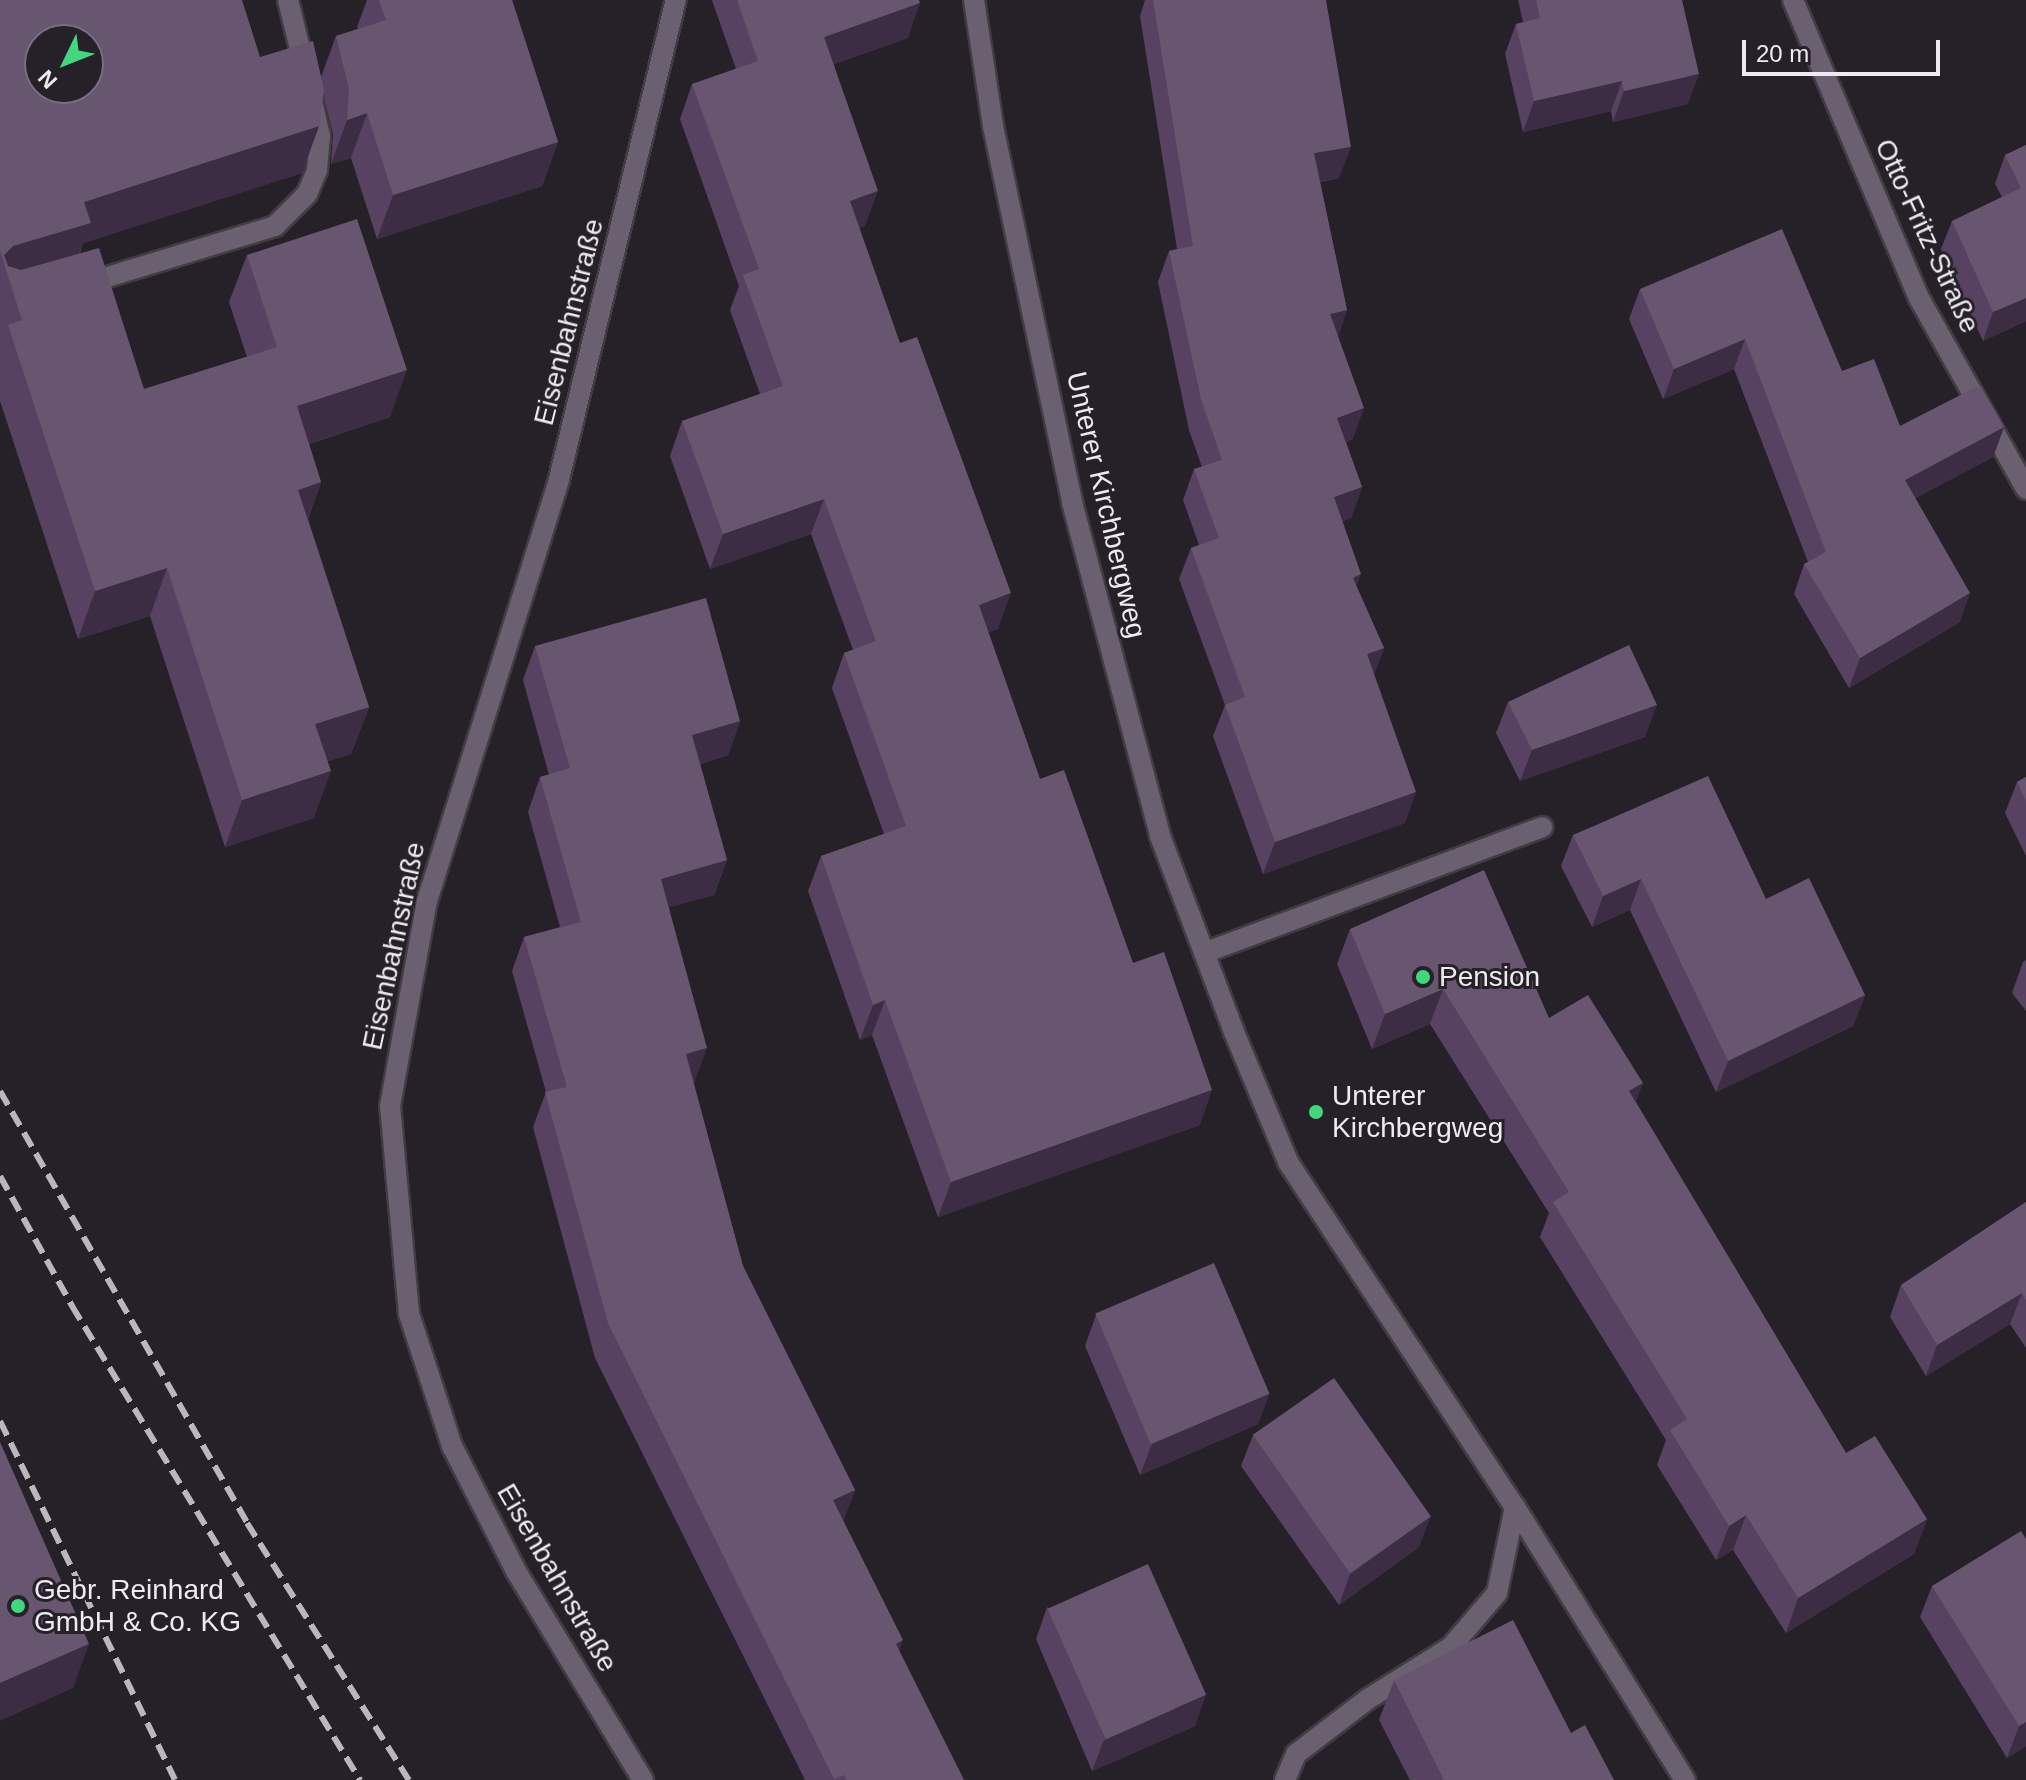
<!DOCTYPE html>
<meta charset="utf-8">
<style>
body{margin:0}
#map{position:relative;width:2026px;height:1780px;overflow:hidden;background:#262028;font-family:Helvetica,sans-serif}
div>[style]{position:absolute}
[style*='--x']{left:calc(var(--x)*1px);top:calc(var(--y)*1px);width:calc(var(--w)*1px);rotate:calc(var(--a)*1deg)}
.roads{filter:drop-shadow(2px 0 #423c44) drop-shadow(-2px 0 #423c44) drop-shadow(0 2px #423c44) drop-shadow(0 -2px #423c44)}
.service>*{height:20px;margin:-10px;padding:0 10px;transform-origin:10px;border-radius:10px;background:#6a606f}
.minor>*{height:20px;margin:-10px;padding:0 10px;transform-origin:10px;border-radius:10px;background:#6a606f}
.tertiary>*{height:20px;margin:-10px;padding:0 10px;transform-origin:10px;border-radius:10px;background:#6a606f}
.rail>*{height:6px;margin-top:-3px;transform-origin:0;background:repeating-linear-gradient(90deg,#bbb7bd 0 16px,transparent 0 24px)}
.wall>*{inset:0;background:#574361}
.shaded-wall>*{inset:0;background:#3d2d44}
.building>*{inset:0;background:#685570;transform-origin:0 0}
.dots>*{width:22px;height:22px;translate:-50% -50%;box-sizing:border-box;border:4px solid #262028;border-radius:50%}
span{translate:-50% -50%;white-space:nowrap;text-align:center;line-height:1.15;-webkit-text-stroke:6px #262028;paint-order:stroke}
.street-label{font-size:28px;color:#eeebf0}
.poi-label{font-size:28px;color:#eeebf0}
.left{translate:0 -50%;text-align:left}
.north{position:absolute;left:24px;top:24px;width:80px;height:80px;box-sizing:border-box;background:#262028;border:2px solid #767178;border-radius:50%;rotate:227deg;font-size:22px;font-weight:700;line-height:32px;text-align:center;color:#eeebf0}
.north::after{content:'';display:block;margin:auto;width:28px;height:36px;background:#41d77c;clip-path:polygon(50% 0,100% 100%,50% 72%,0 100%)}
.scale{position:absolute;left:1742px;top:40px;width:198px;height:36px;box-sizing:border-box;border:4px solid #eeebf0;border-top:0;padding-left:10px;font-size:24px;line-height:28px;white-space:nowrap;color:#eeebf0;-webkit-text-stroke:6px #262028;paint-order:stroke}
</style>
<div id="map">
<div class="roads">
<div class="service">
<i style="--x:288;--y:0;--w:72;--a:76.3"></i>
<i style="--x:81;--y:285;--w:203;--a:-16.9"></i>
<i style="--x:275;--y:226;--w:45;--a:-45"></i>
<i style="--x:307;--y:194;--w:26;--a:-67"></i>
<i style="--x:317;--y:170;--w:34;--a:-85"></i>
<i style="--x:320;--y:136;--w:36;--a:-103"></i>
<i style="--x:1204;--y:953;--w:361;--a:-20.4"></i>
</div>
<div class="minor">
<i style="--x:974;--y:0;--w:127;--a:81.4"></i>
<i style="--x:993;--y:126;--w:384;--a:78.1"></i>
<i style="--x:1072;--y:502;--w:345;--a:75.2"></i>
<i style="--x:1160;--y:836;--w:210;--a:69.3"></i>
<i style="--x:1234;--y:1032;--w:141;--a:67.4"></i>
<i style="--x:1288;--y:1162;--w:413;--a:56.7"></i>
<i style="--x:1515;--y:1507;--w:322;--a:58.1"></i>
<i style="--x:1793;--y:0;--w:324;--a:67.1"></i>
<i style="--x:1919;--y:298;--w:219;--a:60.7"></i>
<i style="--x:1285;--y:1780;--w:28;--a:-67"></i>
<i style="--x:1296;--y:1754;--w:91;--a:-37.4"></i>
<i style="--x:1368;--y:1699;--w:98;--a:-32.1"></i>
<i style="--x:1451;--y:1647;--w:71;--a:-49.6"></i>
<i style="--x:1497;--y:1593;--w:88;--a:-78.2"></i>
</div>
<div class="tertiary">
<i style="--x:643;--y:1780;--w:245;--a:-121.3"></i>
<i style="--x:516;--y:1571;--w:140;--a:-117.1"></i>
<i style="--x:452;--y:1446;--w:139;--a:-108"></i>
<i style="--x:409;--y:1314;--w:209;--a:-95.2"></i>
<i style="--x:390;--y:1106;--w:208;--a:-79.8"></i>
<i style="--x:427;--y:901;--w:442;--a:-72.6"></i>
<i style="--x:559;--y:479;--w:493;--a:-76.3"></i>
</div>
</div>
<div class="rail">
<i style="--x:0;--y:1091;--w:498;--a:60.2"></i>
<i style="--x:247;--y:1523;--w:304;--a:57.8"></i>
<i style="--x:0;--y:1176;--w:149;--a:61"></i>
<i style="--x:72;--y:1306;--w:555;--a:58.72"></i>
<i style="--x:0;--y:1421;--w:399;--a:64"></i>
</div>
<div class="wall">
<i style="clip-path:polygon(0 0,260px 57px,321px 77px,336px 36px,358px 29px,357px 27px,367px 0,512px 0,558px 142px,542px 186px,377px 239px,351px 158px,331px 164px,333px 134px,323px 94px,319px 126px,302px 173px,83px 243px,80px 253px,144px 389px,247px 357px,229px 302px,247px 255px,390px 417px,309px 444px,321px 482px,308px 519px,369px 707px,351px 754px,328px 761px,314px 818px,225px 847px,150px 616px,78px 639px,0 401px)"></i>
<i style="clip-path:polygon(712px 0,919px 0,908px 38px,834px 64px,865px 226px,859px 228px,998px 629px,988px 632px,1040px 779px,1133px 963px,1200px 1125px,938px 1217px,872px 1035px,860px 1040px,808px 891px,821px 856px,884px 834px,832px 688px,844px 653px,853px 650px,811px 534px,710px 569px,670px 456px,682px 421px,760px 394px,730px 310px,739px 286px,680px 119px,692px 84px,736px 69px)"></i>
<i style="clip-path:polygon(1145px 0,1326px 0,1339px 178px,1320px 182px,1347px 310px,1338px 336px,1353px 439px,1346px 442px,1362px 487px,1351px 518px,1342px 521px,1356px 586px,1384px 648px,1374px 674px,1405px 823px,1263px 874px,1213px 736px,1225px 705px,1179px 579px,1191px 548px,1199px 545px,1183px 500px,1194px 469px,1202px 467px,1189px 430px,1158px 282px,1169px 251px,1177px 249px,1140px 16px)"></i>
<i style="clip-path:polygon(1518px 0,1682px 0,1688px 104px,1613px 122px,1611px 111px,1523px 132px,1505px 54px,1516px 24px,1523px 22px)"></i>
<i style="clip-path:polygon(2026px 145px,2026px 321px,1983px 341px,1941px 249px,1952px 221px,2002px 197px,1995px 184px,2005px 155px)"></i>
<i style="clip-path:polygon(1640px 289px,1842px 371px,1900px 426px,2004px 427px,1993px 457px,1915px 498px,1960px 622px,1849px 688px,1794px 594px,1804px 564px,1808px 562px,1734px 369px,1663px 399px,1629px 319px)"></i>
<i style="clip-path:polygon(535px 646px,740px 721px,728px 755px,700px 764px,727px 860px,714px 895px,669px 907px,693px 1083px,743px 1266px,855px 1490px,843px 1521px,899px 1651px,964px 1780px,805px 1780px,595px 1358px,533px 1127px,546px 1092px,512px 971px,524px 937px,560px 927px,528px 812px,540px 777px,549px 775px,523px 680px)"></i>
<i style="clip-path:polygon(1508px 702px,1645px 737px,1520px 781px,1496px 733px)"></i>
<i style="clip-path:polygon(2026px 777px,2026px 856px,2005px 813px,2017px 782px)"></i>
<i style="clip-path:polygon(1573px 835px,1766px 899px,1865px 995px,1853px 1026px,1716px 1092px,1630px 910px,1592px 927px,1561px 866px)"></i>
<i style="clip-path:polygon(1350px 929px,1549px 1018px,1636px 1102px,1846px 1453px,1927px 1519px,1914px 1554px,1786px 1633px,1733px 1550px,1716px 1560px,1657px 1465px,1666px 1440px,1540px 1237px,1549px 1213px,1430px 1024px,1372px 1049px,1337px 964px)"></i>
<i style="clip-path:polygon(2026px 960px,2026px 1011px,2012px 993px,2023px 962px)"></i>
<i style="clip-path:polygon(2026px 1202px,2026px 1348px,2010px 1324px,1926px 1376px,1890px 1317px,1901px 1285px)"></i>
<i style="clip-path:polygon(1096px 1315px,1258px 1424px,1140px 1475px,1085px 1346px)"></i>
<i style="clip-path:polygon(1253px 1435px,1419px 1547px,1339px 1605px,1241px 1466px)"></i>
<i style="clip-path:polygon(2026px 1539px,2026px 1746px,2007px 1758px,1920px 1617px,1932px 1586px)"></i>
<i style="clip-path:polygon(1047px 1607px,1195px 1726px,1092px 1771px,1036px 1639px)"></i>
<i style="clip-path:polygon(1394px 1680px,1571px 1733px,1614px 1780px,1410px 1780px,1379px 1720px)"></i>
</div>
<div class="shaded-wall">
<i style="clip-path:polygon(920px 3px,908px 38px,811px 72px,824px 37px)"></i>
<i style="clip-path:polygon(1699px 74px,1688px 104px,1613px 122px,1624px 91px)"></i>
<i style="clip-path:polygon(1622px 81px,1611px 111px,1523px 132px,1534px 101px)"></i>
<i style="clip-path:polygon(367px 113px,351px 158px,331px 164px,347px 120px)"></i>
<i style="clip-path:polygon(319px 126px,302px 173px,83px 243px,73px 270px,12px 288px,4px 255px,13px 246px,84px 202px)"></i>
<i style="clip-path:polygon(558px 142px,542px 186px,377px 239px,393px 195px)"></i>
<i style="clip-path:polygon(1351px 147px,1339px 178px,1302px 184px,1314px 153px)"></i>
<i style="clip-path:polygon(878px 191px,865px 226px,837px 236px,850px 201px)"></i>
<i style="clip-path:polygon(2026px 298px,2026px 321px,1983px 341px,1993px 312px)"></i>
<i style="clip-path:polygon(1347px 310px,1336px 341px,1330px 314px)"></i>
<i style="clip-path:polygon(1745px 339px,1734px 369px,1663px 399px,1674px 369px)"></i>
<i style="clip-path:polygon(407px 370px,390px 417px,280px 453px,297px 406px)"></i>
<i style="clip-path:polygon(1364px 408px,1353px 439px,1326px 449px,1337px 418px)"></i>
<i style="clip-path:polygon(2004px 427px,1993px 457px,1894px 510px,1905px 480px)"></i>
<i style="clip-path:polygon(321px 482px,304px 529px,298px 490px)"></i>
<i style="clip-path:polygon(1362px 487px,1351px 518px,1322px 528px,1334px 497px)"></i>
<i style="clip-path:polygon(824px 499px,811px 534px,710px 569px,723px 534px)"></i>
<i style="clip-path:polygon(167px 568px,150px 616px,78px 639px,95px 591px)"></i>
<i style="clip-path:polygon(1361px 574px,1349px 605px,1353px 578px)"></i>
<i style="clip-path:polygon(1011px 593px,998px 629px,966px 640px,979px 605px)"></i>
<i style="clip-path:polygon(1970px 593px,1960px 622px,1849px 688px,1860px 658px)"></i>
<i style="clip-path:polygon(1384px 648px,1372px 680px,1367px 654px)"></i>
<i style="clip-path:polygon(1657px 705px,1645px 737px,1520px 781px,1532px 750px)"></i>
<i style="clip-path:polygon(369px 707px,351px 754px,298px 771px,315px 724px)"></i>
<i style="clip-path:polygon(740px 721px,728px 755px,679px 770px,692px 735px)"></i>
<i style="clip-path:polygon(331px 771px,314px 818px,225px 847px,242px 800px)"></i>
<i style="clip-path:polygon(1416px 792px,1405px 823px,1263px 874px,1275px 842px)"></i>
<i style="clip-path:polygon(727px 860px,714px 895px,649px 913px,661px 879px)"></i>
<i style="clip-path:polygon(1641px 879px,1630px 910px,1592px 927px,1603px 896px)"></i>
<i style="clip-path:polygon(1443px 989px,1430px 1024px,1372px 1049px,1385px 1014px)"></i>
<i style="clip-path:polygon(1865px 995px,1853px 1026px,1716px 1092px,1728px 1061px)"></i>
<i style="clip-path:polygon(885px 1000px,872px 1035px,860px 1040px,873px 1005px)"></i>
<i style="clip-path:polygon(707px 1048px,694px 1083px,673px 1088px,686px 1054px)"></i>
<i style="clip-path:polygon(1643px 1083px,1630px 1118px,1629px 1091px)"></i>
<i style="clip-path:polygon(1212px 1090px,1200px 1125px,938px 1217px,951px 1182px)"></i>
<i style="clip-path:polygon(2022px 1293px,2010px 1324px,1926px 1376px,1937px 1345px)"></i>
<i style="clip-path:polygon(1270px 1393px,1258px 1424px,1140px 1475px,1152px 1444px)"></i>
<i style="clip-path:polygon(855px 1490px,842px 1524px,833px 1500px)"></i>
<i style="clip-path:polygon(1746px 1515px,1733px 1550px,1716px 1560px,1729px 1526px)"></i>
<i style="clip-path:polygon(1431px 1516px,1419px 1547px,1339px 1605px,1350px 1574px)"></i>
<i style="clip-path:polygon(1927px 1519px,1914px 1554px,1786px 1633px,1798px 1598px)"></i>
<i style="clip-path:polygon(903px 1640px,891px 1675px,896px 1644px)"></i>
<i style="clip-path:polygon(89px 1644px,73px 1688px,0 1721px,0 1683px)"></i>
<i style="clip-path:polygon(1206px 1695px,1195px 1726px,1092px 1771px,1104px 1740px)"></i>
<i style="clip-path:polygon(2026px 1722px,2026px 1746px,2007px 1758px,2019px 1726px)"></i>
</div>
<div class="building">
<i style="clip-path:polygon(evenodd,0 0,242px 0,260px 57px,313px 41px,324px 90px,319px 126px,84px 202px,91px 223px,13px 246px,4px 255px,8px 266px,21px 270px,99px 248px,144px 389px,277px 347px,247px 255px,357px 219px,407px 370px,297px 406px,321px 482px,298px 490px,369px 707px,315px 724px,331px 771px,242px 800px,167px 568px,95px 591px,8px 325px,22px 320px,0 251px,0 0,40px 40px,88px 40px,88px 88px,40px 88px,40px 40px)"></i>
<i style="clip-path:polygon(379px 0,512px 0,558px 142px,393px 195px,367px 113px,347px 120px,349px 89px,336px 36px,386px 20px)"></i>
<i style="clip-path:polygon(737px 0,919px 0,920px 3px,824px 37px,878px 191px,850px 201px,900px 343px,917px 337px,1011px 593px,979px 605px,1040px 779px,1064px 770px,1133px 963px,1164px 952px,1212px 1090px,951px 1182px,885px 1000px,873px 1005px,821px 856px,906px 826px,844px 653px,876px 641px,824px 499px,723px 534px,682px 421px,783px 386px,743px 275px,759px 269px,692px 84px,758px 61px)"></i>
<i style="clip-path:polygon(1153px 0,1326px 0,1351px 147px,1314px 153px,1347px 310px,1330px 314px,1364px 408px,1337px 418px,1362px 487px,1334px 497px,1361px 574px,1353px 578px,1384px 648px,1367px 654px,1416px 792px,1275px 842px,1225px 705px,1245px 697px,1191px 548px,1219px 538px,1194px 469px,1222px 460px,1201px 399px,1169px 251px,1193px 246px)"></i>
<i style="clip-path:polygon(1536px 0,1682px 0,1699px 74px,1624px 91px,1622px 81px,1534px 101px,1516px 24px,1540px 18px)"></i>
<i style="clip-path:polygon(2026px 145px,2026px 298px,1993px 312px,1952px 221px,2021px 188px,2005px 155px)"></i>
<i style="clip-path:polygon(1782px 229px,1842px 371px,1874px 359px,1900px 426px,1980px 385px,2004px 427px,1905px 480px,1970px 593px,1860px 658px,1804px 564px,1826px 552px,1745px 339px,1674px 369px,1640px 289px)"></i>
<i style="clip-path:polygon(706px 598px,740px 721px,692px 735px,727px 860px,661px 879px,707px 1048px,686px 1054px,743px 1266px,855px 1490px,833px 1500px,903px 1640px,896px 1644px,964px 1780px,847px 1780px,844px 1775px,834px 1779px,608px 1323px,545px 1092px,567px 1087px,524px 937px,581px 922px,540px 777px,570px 768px,535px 646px)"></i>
<i style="clip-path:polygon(1629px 645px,1657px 705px,1532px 750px,1508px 702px)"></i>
<i style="clip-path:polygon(1708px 776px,1766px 899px,1809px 878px,1865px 995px,1728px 1061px,1641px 879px,1603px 896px,1573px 835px)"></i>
<i style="clip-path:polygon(2026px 777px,2026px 801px,2017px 782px)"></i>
<i style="clip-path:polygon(1484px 870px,1549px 1018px,1588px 995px,1643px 1083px,1629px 1091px,1846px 1453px,1875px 1436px,1927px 1519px,1798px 1598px,1746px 1515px,1729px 1526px,1670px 1430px,1687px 1419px,1553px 1202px,1569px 1192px,1443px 989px,1385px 1014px,1350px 929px)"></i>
<i style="clip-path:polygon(2026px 1202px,2026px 1300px,2022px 1293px,1937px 1345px,1901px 1285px)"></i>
<i style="left:1214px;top:1263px;width:142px;height:129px;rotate:67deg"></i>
<i style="left:1334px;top:1378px;width:169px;height:99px;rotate:55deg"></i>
<i style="clip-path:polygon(0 1442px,89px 1644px,0 1683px)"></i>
<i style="clip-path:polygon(2021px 1531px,2026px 1539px,2026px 1722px,2019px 1726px,1932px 1586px)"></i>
<i style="left:1148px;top:1564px;width:143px;height:110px;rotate:66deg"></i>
<i style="clip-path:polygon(1513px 1620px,1571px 1733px,1585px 1725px,1614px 1780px,1444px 1780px,1394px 1680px)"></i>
</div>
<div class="dots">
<i style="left:1423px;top:977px;background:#41d77c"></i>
<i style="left:1316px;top:1112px;background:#41d77c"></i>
<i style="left:18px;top:1606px;background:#41d77c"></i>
</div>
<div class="street-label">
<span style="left:1927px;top:236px;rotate:65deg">Otto-Fritz-Straße</span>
<span style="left:569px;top:322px;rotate:-76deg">Eisenbahnstraße</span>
<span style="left:1106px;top:505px;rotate:77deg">Unterer Kirchbergweg</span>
<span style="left:394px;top:946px;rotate:-78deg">Eisenbahnstraße</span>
<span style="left:557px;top:1578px;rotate:60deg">Eisenbahnstraße</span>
</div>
<div class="poi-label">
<span class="left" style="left:1439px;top:977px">Pension</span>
<span class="left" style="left:1332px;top:1112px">Unterer<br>Kirchbergweg</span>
<span class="left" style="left:34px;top:1606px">Gebr. Reinhard<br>GmbH &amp; Co. KG</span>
</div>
<div class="north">N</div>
<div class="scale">20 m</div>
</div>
